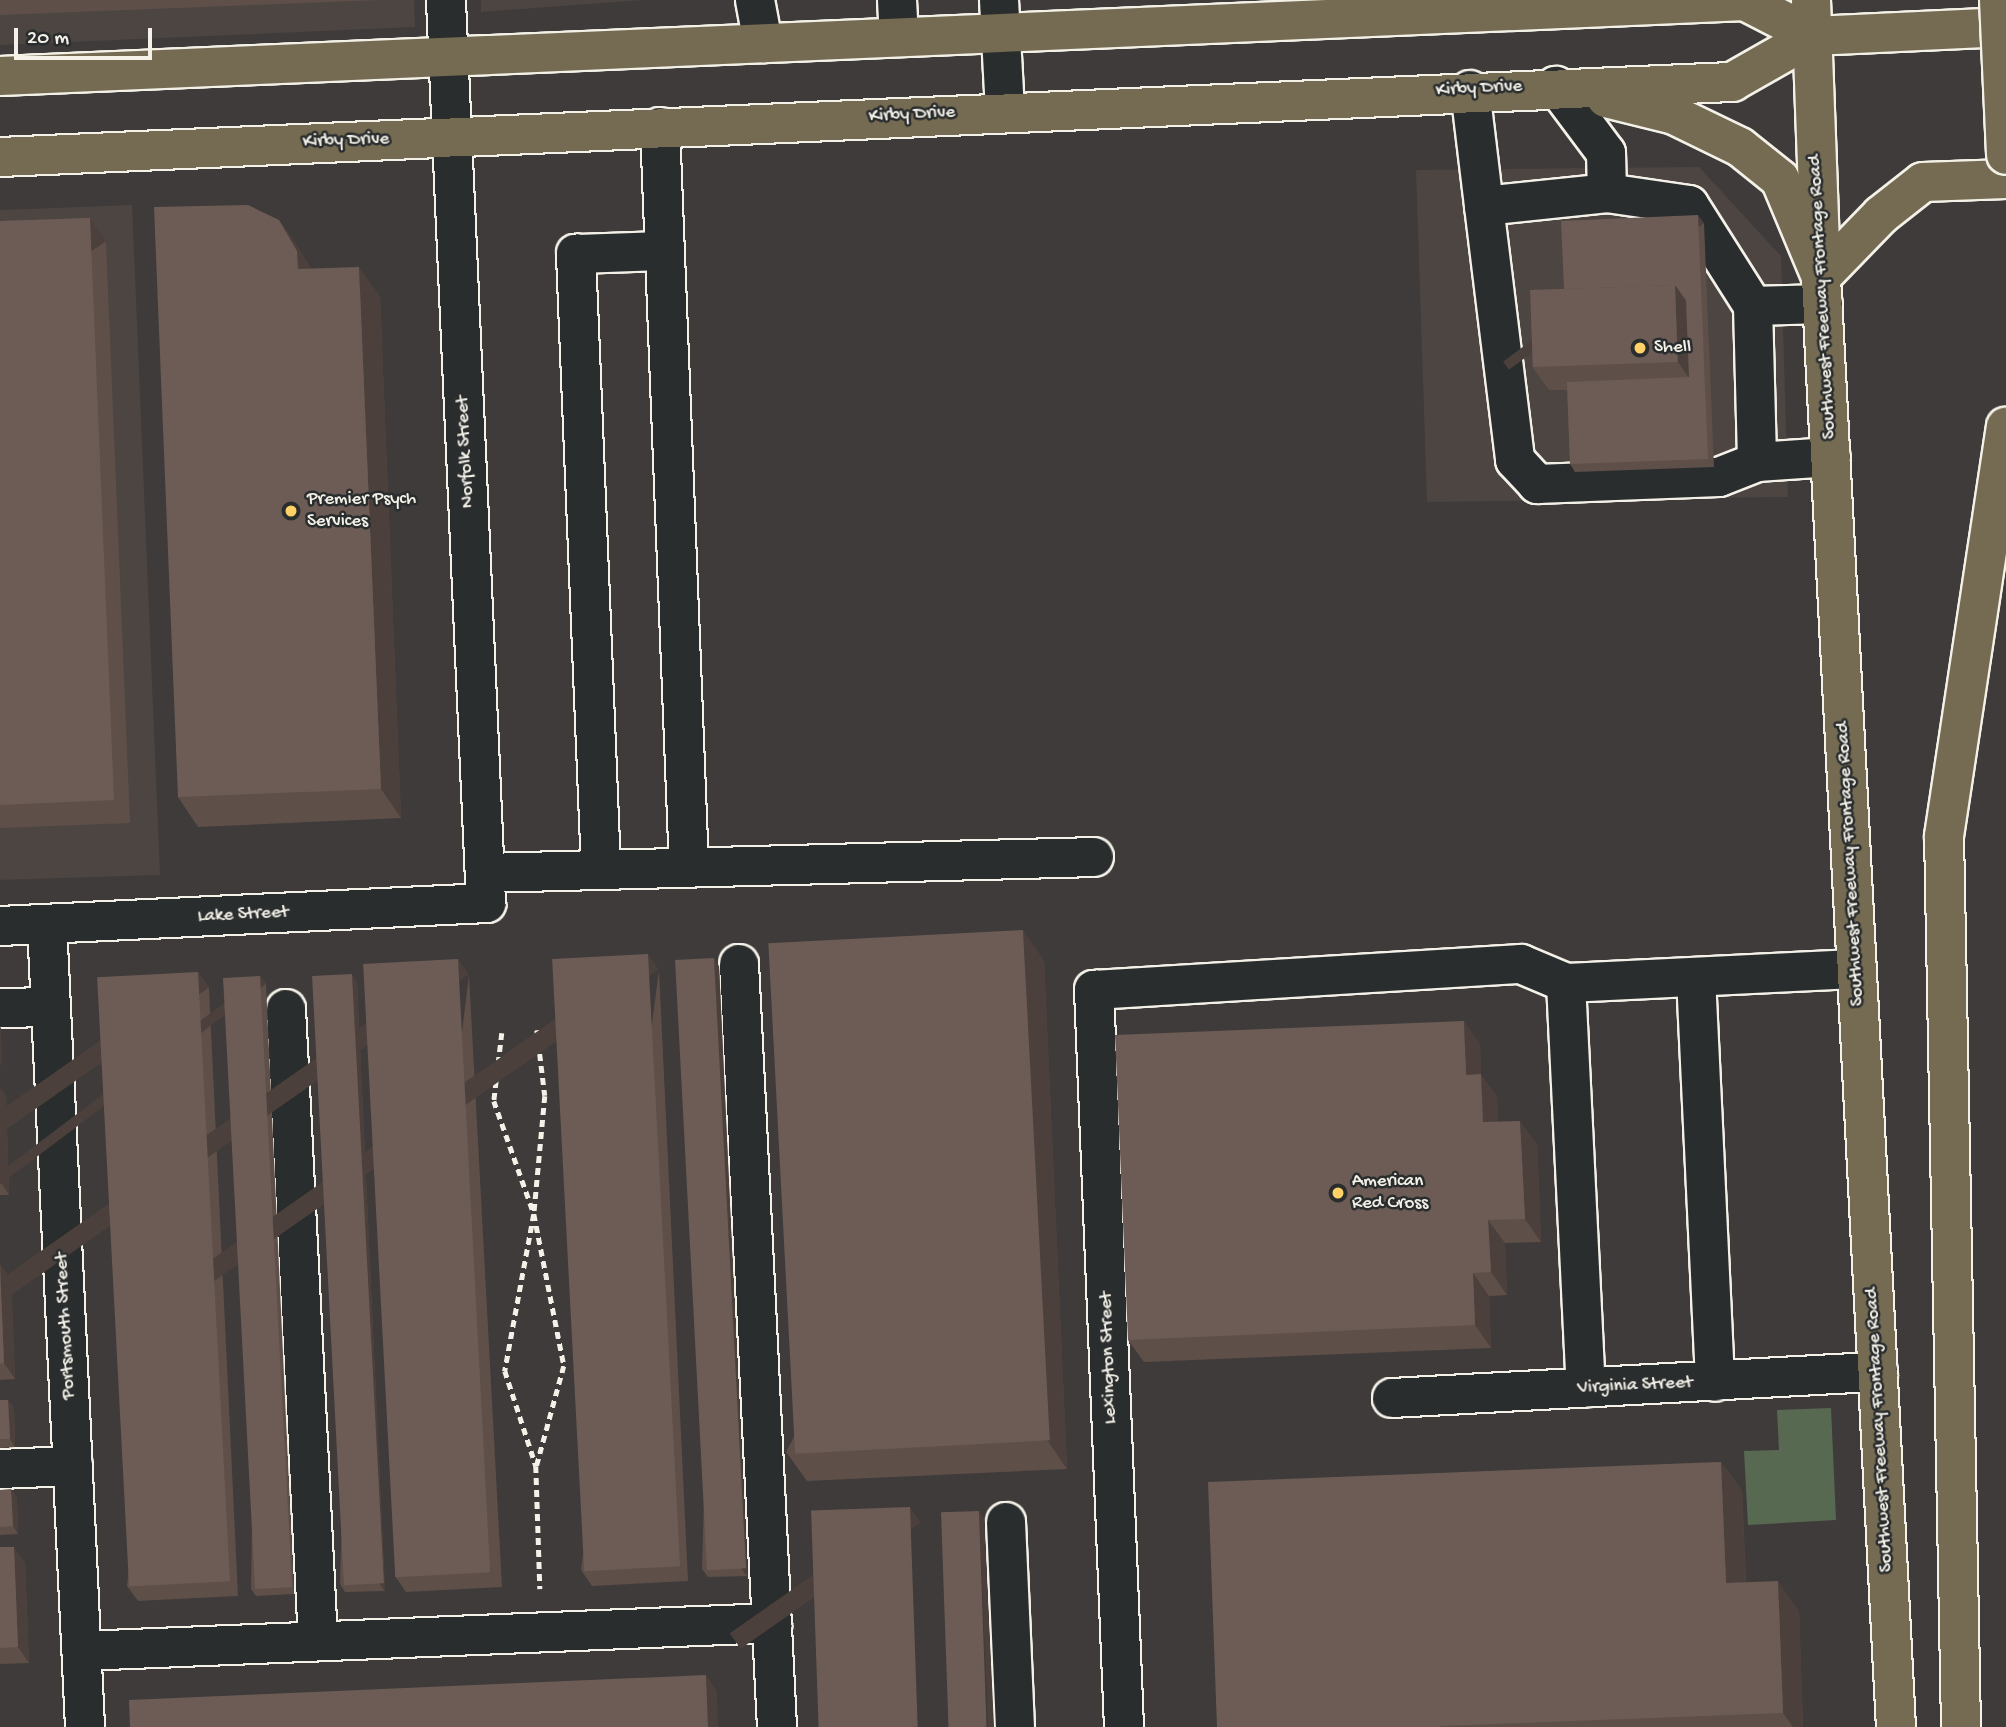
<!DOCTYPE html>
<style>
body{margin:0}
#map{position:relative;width:2006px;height:1727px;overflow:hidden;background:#3e3b3a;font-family:"Gochi Hand",sans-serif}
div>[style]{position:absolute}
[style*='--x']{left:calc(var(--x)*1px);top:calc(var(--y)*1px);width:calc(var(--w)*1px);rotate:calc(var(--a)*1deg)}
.built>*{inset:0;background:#4c4542}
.green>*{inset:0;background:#586952}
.path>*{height:4.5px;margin-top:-2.25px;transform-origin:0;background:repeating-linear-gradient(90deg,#f4f1e8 0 7px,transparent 0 12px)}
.roads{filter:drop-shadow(2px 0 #f4f1e8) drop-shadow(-2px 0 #f4f1e8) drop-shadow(0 2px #f4f1e8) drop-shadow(0 -2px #f4f1e8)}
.minor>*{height:38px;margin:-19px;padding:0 19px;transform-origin:19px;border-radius:19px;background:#2a2d2e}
.major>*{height:38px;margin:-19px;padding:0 19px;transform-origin:19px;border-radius:19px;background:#746b52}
.highway>*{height:38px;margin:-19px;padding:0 19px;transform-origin:19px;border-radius:19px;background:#746b52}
.bridges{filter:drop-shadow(2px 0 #f4f1e8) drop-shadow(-2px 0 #f4f1e8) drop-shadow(0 2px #f4f1e8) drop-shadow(0 -2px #f4f1e8)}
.highway-bridge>*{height:38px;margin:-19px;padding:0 19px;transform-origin:19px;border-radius:19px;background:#746b52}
.wall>*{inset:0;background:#5e4f49}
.shaded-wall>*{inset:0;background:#4c403c;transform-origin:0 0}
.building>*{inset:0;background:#6d5c55;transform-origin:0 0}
.dots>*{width:19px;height:19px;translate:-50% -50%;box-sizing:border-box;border:4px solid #2a2d2e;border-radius:50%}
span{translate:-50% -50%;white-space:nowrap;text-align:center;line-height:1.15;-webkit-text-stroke:5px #2a2d2e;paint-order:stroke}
.street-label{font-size:19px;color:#f4f1e8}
.poi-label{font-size:19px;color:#f4f1e8}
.left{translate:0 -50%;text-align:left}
.scale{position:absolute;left:14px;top:28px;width:138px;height:32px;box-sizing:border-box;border:4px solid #f4f1e8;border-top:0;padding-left:9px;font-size:21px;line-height:24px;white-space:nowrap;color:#f4f1e8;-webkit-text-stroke:5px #2a2d2e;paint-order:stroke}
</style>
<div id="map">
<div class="built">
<i style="clip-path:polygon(0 0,414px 0,415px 27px,0 45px)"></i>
<i style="clip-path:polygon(481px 0,643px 0,481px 12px)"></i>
<i style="clip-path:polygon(1699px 167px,1781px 256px,1788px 497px,1427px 502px,1416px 170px)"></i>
<i style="clip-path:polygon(132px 205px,160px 875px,0 880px,0 210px)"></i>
</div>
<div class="green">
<i style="clip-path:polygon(1831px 1408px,1836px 1520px,1748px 1525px,1744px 1451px,1779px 1450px,1777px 1410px)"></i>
</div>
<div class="path">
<i style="--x:537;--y:1030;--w:66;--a:83.1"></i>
<i style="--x:545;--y:1096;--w:119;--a:95.3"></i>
<i style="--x:534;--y:1214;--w:155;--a:78.8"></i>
<i style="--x:564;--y:1366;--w:103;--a:105.3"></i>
<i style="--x:502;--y:1033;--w:68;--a:96.7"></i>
<i style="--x:494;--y:1101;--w:120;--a:70.5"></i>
<i style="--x:534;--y:1214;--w:160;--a:100.5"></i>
<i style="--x:505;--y:1371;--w:100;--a:71.9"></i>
<i style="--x:536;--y:1466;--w:123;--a:88.1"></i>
</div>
<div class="roads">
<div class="minor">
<i style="--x:755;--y:0;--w:44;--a:79.5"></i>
<i style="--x:897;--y:0;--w:37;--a:87"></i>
<i style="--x:999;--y:0;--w:111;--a:86.9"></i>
<i style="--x:1470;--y:90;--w:117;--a:83.1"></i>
<i style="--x:1484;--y:206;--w:124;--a:-6"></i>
<i style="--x:1607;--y:193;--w:40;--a:-91.4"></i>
<i style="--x:1606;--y:153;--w:84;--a:-126.7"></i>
<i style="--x:660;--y:127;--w:741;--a:87.76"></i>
<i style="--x:1607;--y:193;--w:83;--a:8.3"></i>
<i style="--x:1689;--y:205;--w:120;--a:57.6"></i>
<i style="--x:1753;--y:306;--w:70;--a:-1.6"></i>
<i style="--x:1484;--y:206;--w:256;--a:83"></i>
<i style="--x:1515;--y:460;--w:33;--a:47"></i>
<i style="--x:1537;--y:484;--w:182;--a:-2.2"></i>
<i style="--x:1719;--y:477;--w:41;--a:-21.5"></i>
<i style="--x:1753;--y:306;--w:156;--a:88.5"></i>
<i style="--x:1757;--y:462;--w:74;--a:-3.9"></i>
<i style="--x:601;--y:869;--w:616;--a:-92.33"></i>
<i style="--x:576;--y:254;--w:88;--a:-2"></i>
<i style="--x:485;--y:873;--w:609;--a:-1.5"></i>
<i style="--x:47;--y:924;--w:804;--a:87.29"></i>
<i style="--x:0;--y:926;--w:487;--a:-2.7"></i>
<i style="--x:486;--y:903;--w:904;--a:-92.54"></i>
<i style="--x:739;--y:964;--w:764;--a:87.15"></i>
<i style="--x:1696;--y:977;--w:405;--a:87.3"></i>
<i style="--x:1566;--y:983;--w:290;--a:-2.8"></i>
<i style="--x:0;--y:1008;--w:51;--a:-1.1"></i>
<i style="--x:286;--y:1009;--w:633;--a:87.1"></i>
<i style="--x:1392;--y:1398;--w:487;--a:-3.1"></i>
<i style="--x:0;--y:1469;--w:73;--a:-2.4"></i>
<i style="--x:1006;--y:1522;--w:205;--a:87.5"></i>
<i style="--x:82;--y:1651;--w:691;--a:-2.32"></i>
<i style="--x:1124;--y:1727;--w:738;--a:-92.33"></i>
<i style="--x:1094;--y:990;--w:428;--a:-3.5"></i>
<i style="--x:1521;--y:964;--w:49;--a:22.9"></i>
<i style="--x:1566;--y:983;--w:405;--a:87.2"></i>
</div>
<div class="major">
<i style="--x:1811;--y:0;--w:277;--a:87.9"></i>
<i style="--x:1821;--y:277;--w:1452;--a:87.04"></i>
<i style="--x:0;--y:76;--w:1747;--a:-2.46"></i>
<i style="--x:1745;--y:1;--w:76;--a:27.2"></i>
<i style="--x:1606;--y:98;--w:70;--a:14"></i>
<i style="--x:1674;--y:115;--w:73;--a:25.9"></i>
<i style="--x:1740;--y:147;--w:51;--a:38.7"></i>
<i style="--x:1780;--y:179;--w:106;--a:67.3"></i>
<i style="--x:1821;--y:277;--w:86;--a:-45.9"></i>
<i style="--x:1881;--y:215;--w:53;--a:-38.2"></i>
<i style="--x:1923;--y:182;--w:83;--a:-2.1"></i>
<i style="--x:0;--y:157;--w:1734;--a:-2.48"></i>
<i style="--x:1732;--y:82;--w:93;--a:-29.6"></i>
<i style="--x:1813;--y:36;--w:193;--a:-2.7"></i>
</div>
<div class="highway">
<i style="--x:1961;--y:1727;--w:891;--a:-91.09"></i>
<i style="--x:1944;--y:836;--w:414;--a:-81.4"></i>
</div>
</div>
<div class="bridges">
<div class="highway-bridge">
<i style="--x:1999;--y:0;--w:155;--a:87.4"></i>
</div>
</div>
<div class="wall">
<i style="clip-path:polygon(0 0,380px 0,0 15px)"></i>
<i style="clip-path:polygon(90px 218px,106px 241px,130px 823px,0 828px,0 221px)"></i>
<i style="clip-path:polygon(279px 220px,299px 249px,311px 269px,380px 296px,401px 818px,198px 827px,178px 797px)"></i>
<i style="clip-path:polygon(1704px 223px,1714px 467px,1575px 472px,1570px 464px,1567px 390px,1549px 390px,1533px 368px,1564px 289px)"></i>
<i style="clip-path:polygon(1044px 960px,1067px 1469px,807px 1481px,786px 1452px)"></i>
<i style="clip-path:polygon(719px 966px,747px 1576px,708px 1577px,702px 1569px)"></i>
<i style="clip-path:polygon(659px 970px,688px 1581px,592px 1586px,581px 1570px)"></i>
<i style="clip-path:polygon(198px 972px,209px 988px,238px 1596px,138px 1601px,127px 1586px)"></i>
<i style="clip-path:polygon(469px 975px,502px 1587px,406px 1592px,395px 1576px)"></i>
<i style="clip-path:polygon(260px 976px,266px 984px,294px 1594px,256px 1596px,251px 1589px)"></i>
<i style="clip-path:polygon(357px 982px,385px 1591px,345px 1592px,340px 1584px)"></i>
<i style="clip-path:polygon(1480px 1044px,1481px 1075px,1497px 1097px,1498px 1122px,1537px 1144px,1541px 1242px,1505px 1243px,1507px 1295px,1489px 1296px,1491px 1348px,1144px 1362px,1128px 1340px)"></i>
<i style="clip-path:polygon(0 1088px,6px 1096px,9px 1195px,0 1195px)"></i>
<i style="clip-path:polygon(0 1264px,11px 1280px,15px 1379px,0 1380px)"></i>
<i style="clip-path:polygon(0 1400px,8px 1400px,14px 1408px,15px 1447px,0 1448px)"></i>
<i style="clip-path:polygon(1721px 1462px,1742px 1491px,1746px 1583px,1799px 1611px,1803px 1727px,1217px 1727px)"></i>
<i style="clip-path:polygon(0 1490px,17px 1497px,18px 1534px,0 1535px)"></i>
<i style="clip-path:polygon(0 1547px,25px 1562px,29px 1663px,0 1664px)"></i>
</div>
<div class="shaded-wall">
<i style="left:1698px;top:215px;width:10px;height:244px;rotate:53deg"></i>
<i style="left:90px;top:218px;width:28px;height:582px;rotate:55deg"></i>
<i style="clip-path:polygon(279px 220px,299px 249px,317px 280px,298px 269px)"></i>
<i style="clip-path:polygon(359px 267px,380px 296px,401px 818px,381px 789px)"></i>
<i style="clip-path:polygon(1675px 285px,1691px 308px,1694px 385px,1678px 362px)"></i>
<i style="clip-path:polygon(1023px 930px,1044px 960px,1067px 1469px,1047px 1440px)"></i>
<i style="left:648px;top:954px;width:19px;height:613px;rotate:55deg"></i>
<i style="clip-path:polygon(714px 958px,719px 966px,747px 1576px,741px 1568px)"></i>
<i style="left:458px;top:959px;width:19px;height:614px;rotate:55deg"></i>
<i style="left:198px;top:972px;width:19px;height:610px;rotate:55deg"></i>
<i style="clip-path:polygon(352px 974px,357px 982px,385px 1591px,379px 1583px)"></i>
<i style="left:260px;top:976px;width:10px;height:612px;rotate:53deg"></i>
<i style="clip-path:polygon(1464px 1021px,1480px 1044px,1481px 1075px,1497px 1097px,1499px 1145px,1483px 1122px,1466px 1075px)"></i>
<i style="clip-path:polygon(0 1027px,1px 1028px,2px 1066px,0 1064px)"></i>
<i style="clip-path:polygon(0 1088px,6px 1096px,9px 1195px,0 1181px)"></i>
<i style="clip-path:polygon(1520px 1121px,1537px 1144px,1541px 1242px,1525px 1219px)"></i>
<i style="clip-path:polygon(1488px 1220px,1505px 1243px,1507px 1295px,1491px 1272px)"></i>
<i style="clip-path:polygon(0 1264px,11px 1280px,15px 1379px,4px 1363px)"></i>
<i style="clip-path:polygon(1473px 1273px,1489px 1296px,1491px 1348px,1475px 1325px)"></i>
<i style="clip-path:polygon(8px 1400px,14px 1408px,15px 1447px,10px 1439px)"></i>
<i style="clip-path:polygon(1721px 1462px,1742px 1491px,1747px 1613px,1726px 1583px)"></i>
<i style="clip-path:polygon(11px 1489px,17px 1497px,18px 1534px,13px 1526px)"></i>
<i style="left:910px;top:1507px;width:19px;height:220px;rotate:55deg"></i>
<i style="clip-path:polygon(979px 1511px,984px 1519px,994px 1727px,988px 1727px)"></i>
<i style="clip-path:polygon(14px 1547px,25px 1562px,29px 1663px,18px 1647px)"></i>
<i style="clip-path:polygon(1778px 1581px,1799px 1611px,1803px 1727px,1793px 1727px,1783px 1713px)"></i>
<i style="clip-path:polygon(706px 1675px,717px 1691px,718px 1727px,708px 1727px)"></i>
</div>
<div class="building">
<i style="clip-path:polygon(248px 205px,279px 220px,297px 251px,298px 269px,359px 267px,381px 789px,178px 797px,154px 207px)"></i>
<i style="clip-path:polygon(1698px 215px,1708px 459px,1570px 464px,1567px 382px,1689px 377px,1686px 300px,1675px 285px,1564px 289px,1561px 221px)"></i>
<i style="clip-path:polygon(90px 218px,114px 800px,0 805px,0 221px)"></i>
<i style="left:1675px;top:285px;width:77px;height:145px;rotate:88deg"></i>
<i style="left:1023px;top:930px;width:511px;height:255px;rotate:87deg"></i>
<i style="left:648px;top:954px;width:613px;height:96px;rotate:87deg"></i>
<i style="left:714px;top:958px;width:611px;height:39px;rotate:87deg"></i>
<i style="left:458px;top:959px;width:614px;height:95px;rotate:87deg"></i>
<i style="left:198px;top:972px;width:610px;height:101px;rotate:87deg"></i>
<i style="left:352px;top:974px;width:610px;height:40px;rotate:87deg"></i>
<i style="left:260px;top:976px;width:612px;height:37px;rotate:87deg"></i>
<i style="clip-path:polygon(1464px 1021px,1466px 1075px,1481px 1074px,1483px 1122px,1520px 1121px,1525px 1219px,1488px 1220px,1491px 1272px,1473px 1273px,1475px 1325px,1128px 1340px,1115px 1035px)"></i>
<i style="clip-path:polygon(0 1266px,4px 1363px,0 1364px)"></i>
<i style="clip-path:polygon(0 1400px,8px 1400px,10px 1439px,0 1439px)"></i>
<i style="clip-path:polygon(1721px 1462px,1726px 1583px,1778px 1581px,1783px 1713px,1439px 1726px,1441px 1727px,1217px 1727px,1208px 1482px)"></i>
<i style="clip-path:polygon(11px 1489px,13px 1526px,0 1527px,0 1490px)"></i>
<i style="left:910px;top:1507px;width:220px;height:99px;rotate:88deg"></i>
<i style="left:979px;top:1511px;width:216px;height:38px;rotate:88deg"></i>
<i style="clip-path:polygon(0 1547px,14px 1547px,18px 1647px,0 1648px)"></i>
<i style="clip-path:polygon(706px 1675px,708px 1727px,130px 1727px,129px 1700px)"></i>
</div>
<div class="dots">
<i style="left:1640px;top:348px;background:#ffd166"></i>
<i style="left:291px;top:511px;background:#ffd166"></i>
<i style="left:1338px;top:1193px;background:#ffd166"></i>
</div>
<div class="street-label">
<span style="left:1479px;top:89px;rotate:-3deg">Kirby Drive</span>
<span style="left:912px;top:115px;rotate:-3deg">Kirby Drive</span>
<span style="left:346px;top:141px;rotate:-2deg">Kirby Drive</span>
<span style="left:1823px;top:297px;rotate:-93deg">Southwest Freeway Frontage Road</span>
<span style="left:466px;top:452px;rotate:-93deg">Norfolk Street</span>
<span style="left:1851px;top:864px;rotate:-93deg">Southwest Freeway Frontage Road</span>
<span style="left:243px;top:915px;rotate:-3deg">Lake Street</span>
<span style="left:66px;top:1326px;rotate:-93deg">Portsmouth Street</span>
<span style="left:1109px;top:1358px;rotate:-92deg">Lexington Street</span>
<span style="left:1635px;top:1386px;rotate:-3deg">Virginia Street</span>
<span style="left:1880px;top:1430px;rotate:-93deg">Southwest Freeway Frontage Road</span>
</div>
<div class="poi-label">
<span class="left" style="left:1654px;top:348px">Shell</span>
<span class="left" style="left:307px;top:511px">Premier Psych<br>Services</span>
<span class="left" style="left:1352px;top:1193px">American<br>Red Cross</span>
</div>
<div class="scale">20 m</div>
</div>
